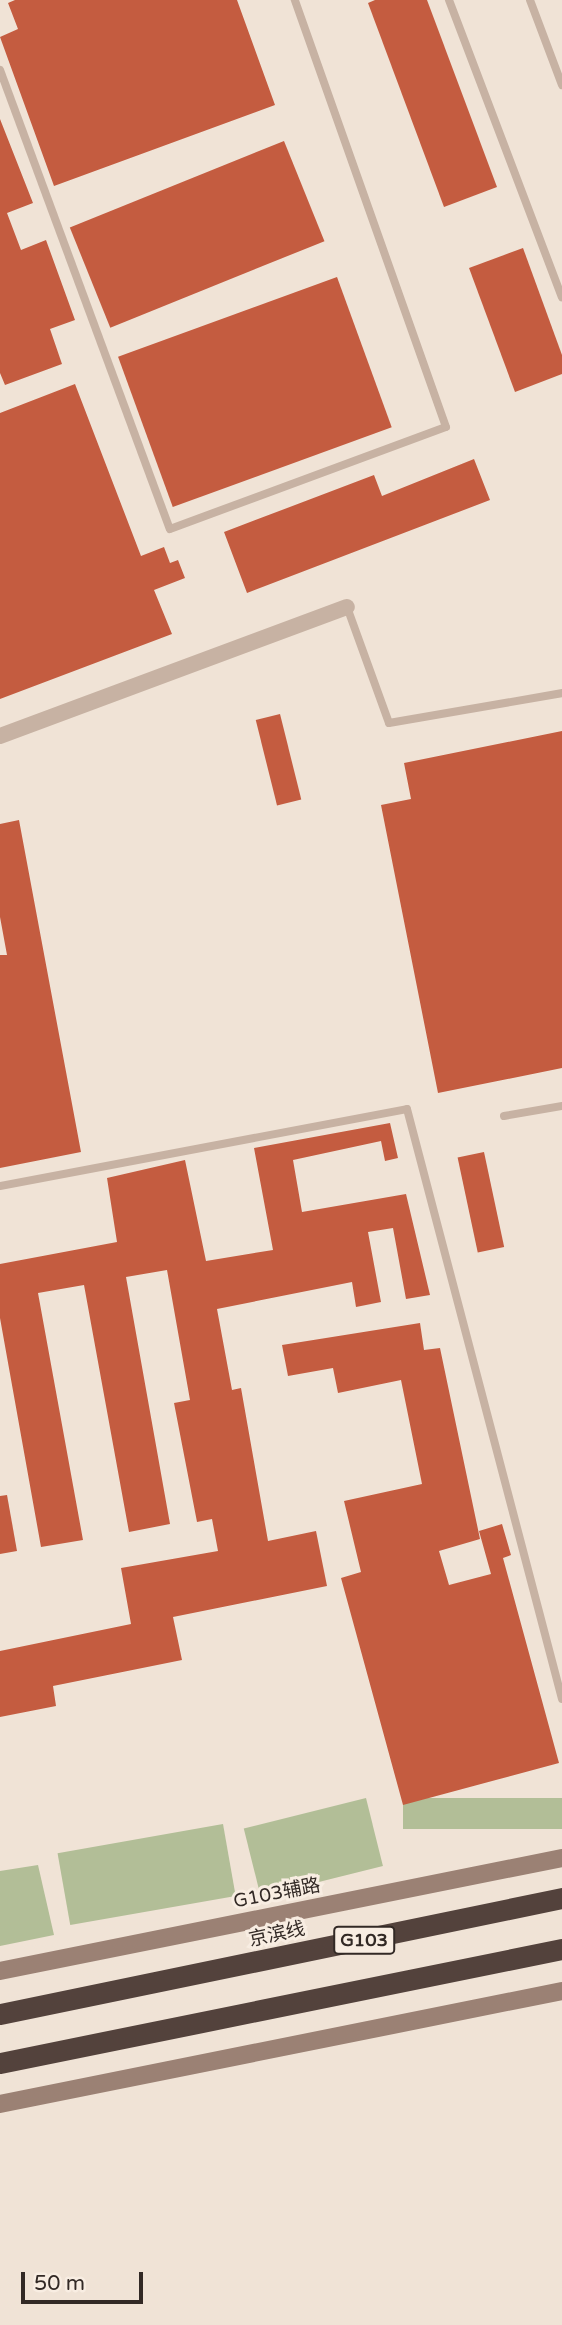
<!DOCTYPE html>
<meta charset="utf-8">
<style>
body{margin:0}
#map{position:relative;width:562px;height:2325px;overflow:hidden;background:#f0e3d6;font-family:"Varela Round","Noto Sans SC",sans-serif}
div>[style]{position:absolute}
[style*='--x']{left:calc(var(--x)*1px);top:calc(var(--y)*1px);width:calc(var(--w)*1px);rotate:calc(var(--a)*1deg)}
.green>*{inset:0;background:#b2be97;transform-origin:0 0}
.building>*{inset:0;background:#c45c40;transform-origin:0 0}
.lane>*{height:8px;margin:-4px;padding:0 4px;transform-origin:4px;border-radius:4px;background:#c7b2a3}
.street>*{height:16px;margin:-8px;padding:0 8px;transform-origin:8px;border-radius:8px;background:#c7b2a3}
.secondary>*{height:18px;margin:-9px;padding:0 9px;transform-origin:9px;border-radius:9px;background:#9b8174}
.highway>*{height:21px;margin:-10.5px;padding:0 10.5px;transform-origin:10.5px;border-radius:10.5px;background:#53423c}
span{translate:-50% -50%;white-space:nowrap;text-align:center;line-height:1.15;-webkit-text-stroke:6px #f8ede2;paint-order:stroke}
.shield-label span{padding:2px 5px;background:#f8ede2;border:2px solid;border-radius:5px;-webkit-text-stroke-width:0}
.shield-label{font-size:18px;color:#322925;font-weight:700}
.street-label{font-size:19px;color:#322925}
.scale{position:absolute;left:21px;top:2272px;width:122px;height:32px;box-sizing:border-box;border:4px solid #322925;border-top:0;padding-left:9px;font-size:21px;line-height:24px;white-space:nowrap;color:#322925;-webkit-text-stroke:5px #f8ede2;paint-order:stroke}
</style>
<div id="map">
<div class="green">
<i style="left:366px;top:1798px;width:70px;height:126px;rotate:76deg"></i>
<i style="left:562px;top:1798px;width:31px;height:159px;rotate:90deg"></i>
<i style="left:223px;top:1824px;width:73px;height:168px;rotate:80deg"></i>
<i style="clip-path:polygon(38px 1865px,54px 1935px,0 1946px,0 1871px)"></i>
</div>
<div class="building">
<i style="clip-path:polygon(15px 0,237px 0,275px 105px,54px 186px,0 37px,18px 29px,8px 3px)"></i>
<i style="clip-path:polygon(375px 0,427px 0,497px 187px,444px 207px,368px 3px)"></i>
<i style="clip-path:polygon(0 119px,33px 203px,7px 213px,21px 250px,46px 240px,75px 320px,50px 329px,62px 364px,5px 385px,0 373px)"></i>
<i style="left:284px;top:141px;width:108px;height:231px;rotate:68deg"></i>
<i style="clip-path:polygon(523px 248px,562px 355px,562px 374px,515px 392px,469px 268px)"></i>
<i style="left:337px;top:277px;width:160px;height:233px;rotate:70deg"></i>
<i style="clip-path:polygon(75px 384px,141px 556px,164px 547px,170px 563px,178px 560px,185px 578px,154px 590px,172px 634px,0 699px,0 413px)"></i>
<i style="clip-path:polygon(474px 459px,490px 500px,247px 593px,224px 532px,374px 475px,382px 496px)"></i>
<i style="left:280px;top:714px;width:88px;height:25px;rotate:76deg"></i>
<i style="clip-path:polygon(562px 731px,562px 1068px,438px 1093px,381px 805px,411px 799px,404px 763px)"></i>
<i style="clip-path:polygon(19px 820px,81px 1152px,0 1168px,0 955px,7px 955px,0 917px,0 824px)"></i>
<i style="clip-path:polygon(390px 1123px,398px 1158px,385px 1161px,381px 1141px,293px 1160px,302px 1212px,406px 1194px,430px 1295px,406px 1299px,393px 1228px,368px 1232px,381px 1302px,356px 1307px,352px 1282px,217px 1309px,232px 1390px,241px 1388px,268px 1541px,316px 1531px,327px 1586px,173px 1617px,182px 1660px,53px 1686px,56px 1706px,0 1717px,0 1651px,131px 1624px,121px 1568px,218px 1551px,212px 1519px,197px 1522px,174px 1403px,190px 1400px,167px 1270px,126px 1277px,170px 1524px,129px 1532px,84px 1285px,38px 1293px,83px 1540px,41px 1547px,0 1318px,0 1264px,117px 1242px,107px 1178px,185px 1160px,206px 1261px,273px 1250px,254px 1148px)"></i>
<i style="left:484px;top:1152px;width:97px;height:27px;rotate:78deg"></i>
<i style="clip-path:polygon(420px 1323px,424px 1350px,440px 1348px,480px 1539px,439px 1551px,449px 1585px,491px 1574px,479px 1531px,502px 1524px,511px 1555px,503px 1558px,559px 1763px,403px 1805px,341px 1578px,361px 1572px,344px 1501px,422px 1484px,401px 1380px,338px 1393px,333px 1368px,288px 1376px,282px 1345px)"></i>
<i style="clip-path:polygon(7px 1495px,17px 1551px,0 1554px,0 1496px)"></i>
</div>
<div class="lane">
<i style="--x:449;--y:0;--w:318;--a:69.2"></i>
<i style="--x:530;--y:0;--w:91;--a:69.4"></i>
<i style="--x:0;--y:70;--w:489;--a:69.7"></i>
<i style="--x:170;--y:529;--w:294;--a:-20.3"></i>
<i style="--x:446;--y:427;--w:453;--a:-109.5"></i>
<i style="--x:347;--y:607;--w:123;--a:70.1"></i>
<i style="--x:389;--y:723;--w:176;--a:-9.8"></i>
<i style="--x:504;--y:1116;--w:59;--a:-9.8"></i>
<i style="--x:0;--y:1186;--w:414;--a:-10.7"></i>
<i style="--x:407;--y:1109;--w:610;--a:75.28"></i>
</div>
<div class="street">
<i style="--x:0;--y:736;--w:370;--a:-20.4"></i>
</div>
<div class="secondary">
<i style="--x:0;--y:1971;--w:573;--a:-11.37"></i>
<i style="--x:0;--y:2104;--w:573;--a:-11.37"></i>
</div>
<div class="highway">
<i style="--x:0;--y:2014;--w:574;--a:-11.66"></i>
<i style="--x:0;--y:2063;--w:573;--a:-11.47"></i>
</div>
<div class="shield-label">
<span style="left:364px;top:1940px">G103</span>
</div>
<div class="street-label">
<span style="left:277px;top:1894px;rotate:-11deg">G103辅路</span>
<span style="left:277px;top:1935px;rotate:-12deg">京滨线</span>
</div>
<div class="scale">50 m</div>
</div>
